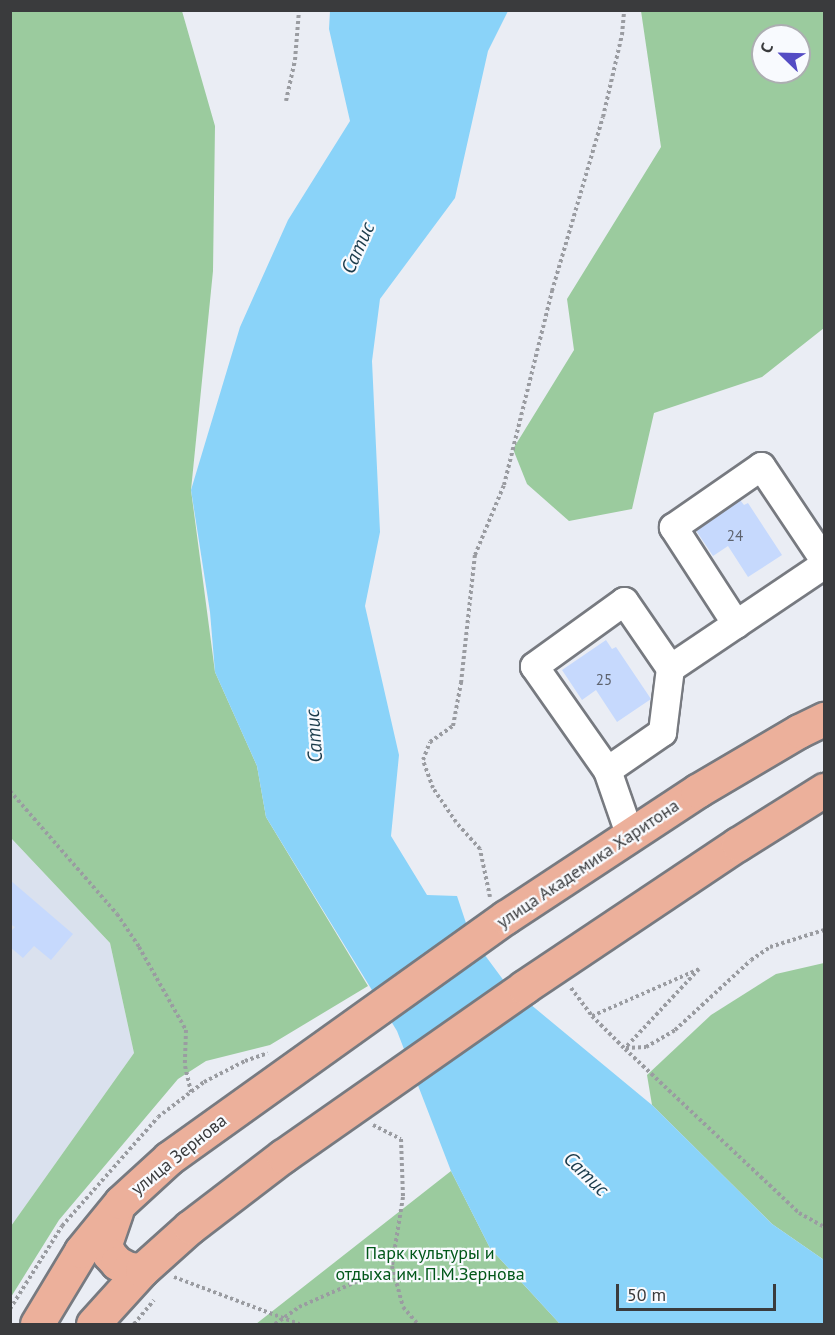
<!DOCTYPE html>
<meta charset="utf-8">
<style>
body{margin:0}
#map{position:relative;width:835px;height:1335px;overflow:hidden;background:#eaedf4;font-family:"PT Sans",sans-serif}
div>[style]{position:absolute}
[style*='--x']{left:calc(var(--x)*1px);top:calc(var(--y)*1px);width:calc(var(--w)*1px);rotate:calc(var(--a)*1deg)}
.built>*{inset:0;background:#dae1ee}
.green>*{inset:0;background:#9bcb9e}
.water>*{inset:0;background:#8ad3f9}
.building>*{inset:0;background:#c6d9fd}
.path>*{height:4px;margin-top:-2px;transform-origin:0;background:repeating-linear-gradient(90deg,#9a9ca1 0 3px,transparent 0 6px)}
.roads{filter:drop-shadow(2px 0 #777a80) drop-shadow(-2px 0 #777a80) drop-shadow(0 2px #777a80) drop-shadow(0 -2px #777a80)}
.minor>*{height:27px;margin:-13.5px;padding:0 13.5px;transform-origin:13.5px;border-radius:13.5px;background:#fff}
.major>*{height:33px;margin:-16.5px;padding:0 16.5px;transform-origin:16.5px;border-radius:16.5px;background:#ecb09b}
span{translate:-50% -50%;white-space:nowrap;text-align:center;line-height:1.15;-webkit-text-stroke:4.5px #f8fafe;paint-order:stroke}
.number-label{font-size:15px;color:#5d626d}
.number-label span{-webkit-text-stroke-width:0}
.street-label{font-size:18px;color:#3a3b3d}
.park-label{font-size:18px;color:#015719}
.water-label{font-size:20px;color:#1a3b4b;font-style:italic}
.frame{position:absolute;inset:0;border:12px solid #3a3b3d;pointer-events:none}
.north{position:absolute;left:751px;top:24px;width:60px;height:60px;box-sizing:border-box;background:#f8fafe;border:2px solid #acaeb1;border-radius:50%;rotate:293deg;font-size:16px;font-weight:700;line-height:24px;text-align:center;color:#3a3b3d}
.north::after{content:'';display:block;margin:auto;width:21px;height:27px;background:#544cc4;clip-path:polygon(50% 0,100% 100%,50% 72%,0 100%)}
.scale{position:absolute;left:616px;top:1284px;width:160px;height:27px;box-sizing:border-box;border:3px solid #3a3b3d;border-top:0;padding-left:8px;font-size:18px;line-height:21px;white-space:nowrap;color:#3a3b3d;-webkit-text-stroke:4px #f8fafe;paint-order:stroke}
</style>
<div id="map">
<div class="built">
<i style="clip-path:polygon(11px 838px,110px 943px,134px 1053px,11px 1226px)"></i>
</div>
<div class="green">
<i style="clip-path:polygon(11px 11px,182px 11px,215px 126px,213px 271px,191px 490px,215px 672px,257px 766px,266px 817px,368px 986px,270px 1045px,206px 1061px,178px 1079px,59px 1220px,11px 1297px,11px 1226px,134px 1053px,110px 943px,11px 838px)"></i>
<i style="clip-path:polygon(evenodd,641px 11px,824px 11px,824px 328px,762px 377px,654px 413px,632px 509px,569px 521px,527px 484px,513px 449px,574px 350px,567px 299px,661px 147px,641px 11px,763px 36px,799px 36px,799px 72px,763px 72px,763px 36px)"></i>
<i style="clip-path:polygon(824px 963px,824px 1260px,772px 1224px,652px 1105px,647px 1075px,711px 1015px,776px 974px)"></i>
<i style="clip-path:polygon(451px 1171px,490px 1248px,560px 1324px,256px 1324px)"></i>
</div>
<div class="water">
<i style="clip-path:polygon(330px 11px,508px 11px,488px 51px,455px 198px,380px 299px,372px 361px,380px 532px,365px 606px,399px 755px,391px 836px,427px 895px,457px 896px,470px 935px,507px 985px,652px 1105px,772px 1224px,824px 1260px,824px 1324px,560px 1324px,490px 1248px,451px 1171px,397px 1031px,266px 817px,257px 766px,215px 672px,210px 612px,191px 490px,240px 327px,288px 220px,350px 121px,329px 29px)"></i>
</div>
<div class="building">
<i style="clip-path:polygon(737px 496px,744px 505px,748px 503px,782px 555px,748px 577px,728px 546px,713px 556px,693px 526px)"></i>
<i style="clip-path:polygon(606px 640px,612px 649px,616px 647px,651px 699px,617px 722px,596px 690px,582px 700px,562px 670px)"></i>
<i style="clip-path:polygon(10px 880px,73px 934px,51px 960px,34px 946px,23px 958px,10px 947px,10px 932px,15px 927px,10px 924px)"></i>
</div>
<div class="path">
<i style="--x:286;--y:101;--w:42;--a:-77.6"></i>
<i style="--x:295;--y:60;--w:50;--a:-85.4"></i>
<i style="--x:10;--y:791;--w:163;--a:49"></i>
<i style="--x:117;--y:914;--w:40;--a:56"></i>
<i style="--x:139;--y:947;--w:95;--a:60.5"></i>
<i style="--x:186;--y:1030;--w:36;--a:92"></i>
<i style="--x:185;--y:1066;--w:27;--a:77"></i>
<i style="--x:490;--y:897;--w:49;--a:-101.8"></i>
<i style="--x:480;--y:849;--w:36;--a:-132"></i>
<i style="--x:456;--y:822;--w:41;--a:-124.1"></i>
<i style="--x:433;--y:788;--w:30;--a:-110"></i>
<i style="--x:423;--y:760;--w:19;--a:-69"></i>
<i style="--x:430;--y:742;--w:28;--a:-35"></i>
<i style="--x:453;--y:726;--w:44;--a:-79.5"></i>
<i style="--x:461;--y:683;--w:129;--a:-83.8"></i>
<i style="--x:475;--y:555;--w:76;--a:-67.5"></i>
<i style="--x:504;--y:485;--w:200;--a:-76.1"></i>
<i style="--x:552;--y:291;--w:181;--a:-73.7"></i>
<i style="--x:603;--y:117;--w:84;--a:-77"></i>
<i style="--x:622;--y:35;--w:25;--a:-85"></i>
<i style="--x:571;--y:988;--w:35;--a:53"></i>
<i style="--x:592;--y:1016;--w:47;--a:45"></i>
<i style="--x:625;--y:1049;--w:239;--a:43.3"></i>
<i style="--x:799;--y:1213;--w:29;--a:29"></i>
<i style="--x:592;--y:1016;--w:117;--a:-23.7"></i>
<i style="--x:699;--y:969;--w:108;--a:133.1"></i>
<i style="--x:626;--y:1048;--w:20;--a:-3"></i>
<i style="--x:646;--y:1047;--w:34;--a:-30"></i>
<i style="--x:675;--y:1030;--w:103;--a:-42.6"></i>
<i style="--x:751;--y:960;--w:23;--a:-34"></i>
<i style="--x:770;--y:947;--w:57;--a:-17.5"></i>
<i style="--x:373;--y:1125;--w:31;--a:27"></i>
<i style="--x:401;--y:1139;--w:58;--a:88"></i>
<i style="--x:403;--y:1197;--w:70;--a:99.1"></i>
<i style="--x:392;--y:1266;--w:42;--a:75"></i>
<i style="--x:403;--y:1307;--w:23;--a:49"></i>
<i style="--x:174;--y:1277;--w:134;--a:20.6"></i>
<i style="--x:10;--y:1309;--w:98;--a:-57.9"></i>
<i style="--x:62;--y:1226;--w:145;--a:-48.6"></i>
<i style="--x:158;--y:1117;--w:58;--a:-37.3"></i>
<i style="--x:204;--y:1082;--w:46;--a:-27.1"></i>
<i style="--x:245;--y:1061;--w:24;--a:-19"></i>
<i style="--x:134;--y:1324;--w:31;--a:-50"></i>
<i style="--x:275;--y:1324;--w:29;--a:-35"></i>
<i style="--x:299;--y:1307;--w:84;--a:-23.8"></i>
</div>
<div class="roads">
<div class="minor">
<i style="--x:736;--y:624;--w:116;--a:-123"></i>
<i style="--x:673;--y:527;--w:107;--a:-34.7"></i>
<i style="--x:761;--y:466;--w:113;--a:56.2"></i>
<i style="--x:607;--y:770;--w:67;--a:-34.6"></i>
<i style="--x:662;--y:732;--w:64;--a:-82.9"></i>
<i style="--x:630;--y:836;--w:70;--a:-109.2"></i>
<i style="--x:607;--y:770;--w:127;--a:-125.1"></i>
<i style="--x:534;--y:666;--w:111;--a:-35.8"></i>
<i style="--x:624;--y:601;--w:81;--a:55.5"></i>
<i style="--x:670;--y:668;--w:186;--a:-34"></i>
</div>
<div class="major">
<i style="--x:116;--y:1212;--w:34;--a:109"></i>
<i style="--x:105;--y:1244;--w:11;--a:68"></i>
<i style="--x:109;--y:1254;--w:12;--a:48"></i>
<i style="--x:117;--y:1263;--w:13;--a:27"></i>
<i style="--x:129;--y:1269;--w:13;--a:4"></i>
<i style="--x:37;--y:1324;--w:85;--a:-58.9"></i>
<i style="--x:81;--y:1251;--w:63;--a:-50.8"></i>
<i style="--x:121;--y:1202;--w:65;--a:-42.5"></i>
<i style="--x:169;--y:1158;--w:414;--a:-35.6"></i>
<i style="--x:506;--y:917;--w:229;--a:-33.4"></i>
<i style="--x:697;--y:791;--w:118;--a:-30.5"></i>
<i style="--x:799;--y:731;--w:28;--a:-26"></i>
<i style="--x:93;--y:1324;--w:73;--a:-47.8"></i>
<i style="--x:142;--y:1270;--w:64;--a:-41.9"></i>
<i style="--x:190;--y:1227;--w:117;--a:-37.4"></i>
<i style="--x:283;--y:1156;--w:294;--a:-35"></i>
<i style="--x:524;--y:987;--w:257;--a:-33.8"></i>
<i style="--x:738;--y:844;--w:102;--a:-32.1"></i>
</div>
</div>
<div class="number-label">
<span style="left:735px;top:536px">24</span>
<span style="left:604px;top:680px">25</span>
</div>
<div class="street-label">
<span style="left:588px;top:864px;rotate:-34deg">улица Академика Харитона</span>
<span style="left:179px;top:1155px;rotate:-39deg">улица Зернова</span>
</div>
<div class="park-label">
<span style="left:430px;top:1264px">Парк культуры и<br>отдыха им. П.М.Зернова</span>
</div>
<div class="water-label">
<span style="left:358px;top:248px;rotate:-66deg">Сатис</span>
<span style="left:314px;top:736px;rotate:-94deg">Сатис</span>
<span style="left:586px;top:1174px;rotate:44deg">Сатис</span>
</div>
<div class="frame"></div>
<div class="north">С</div>
<div class="scale">50 m</div>
</div>
